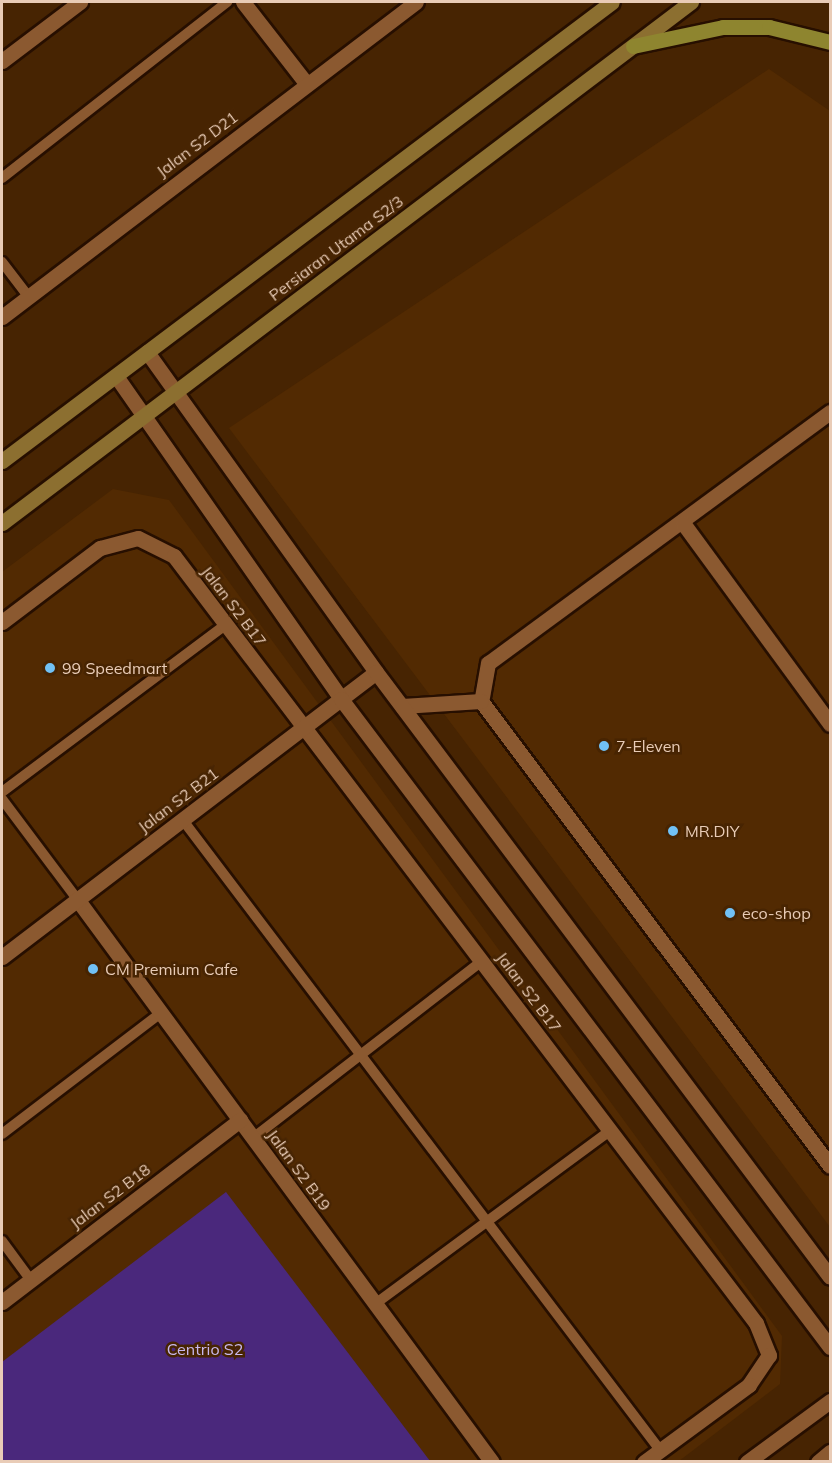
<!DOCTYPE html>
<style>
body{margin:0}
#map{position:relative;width:832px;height:1463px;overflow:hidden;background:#472402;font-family:Mulish,sans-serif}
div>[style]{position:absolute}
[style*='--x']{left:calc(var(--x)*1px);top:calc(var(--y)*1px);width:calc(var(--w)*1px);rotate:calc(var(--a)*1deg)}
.built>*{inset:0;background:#522a02}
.green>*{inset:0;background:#4a287c}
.roads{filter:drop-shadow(2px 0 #270f00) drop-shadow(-2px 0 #270f00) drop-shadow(0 2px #270f00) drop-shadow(0 -2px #270f00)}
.service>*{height:10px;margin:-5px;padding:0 5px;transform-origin:5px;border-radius:5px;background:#8b5930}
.minor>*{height:15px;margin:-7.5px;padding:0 7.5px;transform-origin:7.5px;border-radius:7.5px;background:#8b5930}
.tertiary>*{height:15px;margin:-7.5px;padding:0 7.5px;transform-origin:7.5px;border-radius:7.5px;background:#8b5930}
.secondary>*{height:15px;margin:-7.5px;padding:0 7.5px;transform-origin:7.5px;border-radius:7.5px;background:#8c6f30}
.primary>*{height:15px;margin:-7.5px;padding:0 7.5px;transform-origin:7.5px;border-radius:7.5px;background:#8e852f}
.dots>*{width:16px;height:16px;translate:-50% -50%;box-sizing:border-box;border:3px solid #472402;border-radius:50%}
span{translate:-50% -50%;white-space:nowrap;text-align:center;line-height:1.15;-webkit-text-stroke:5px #472402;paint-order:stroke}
.street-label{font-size:16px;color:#e9ccb7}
.poi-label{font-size:16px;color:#e9ccb7}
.left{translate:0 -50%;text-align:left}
.park-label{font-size:16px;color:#c8b8ed}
.frame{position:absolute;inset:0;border:3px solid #e9ccb7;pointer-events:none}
</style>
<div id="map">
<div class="built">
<i style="clip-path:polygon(769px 69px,830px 111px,830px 1227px,229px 428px)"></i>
<i style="clip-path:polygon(113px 489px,169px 500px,782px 1336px,780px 1384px,679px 1461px,2px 1462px,2px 572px)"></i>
</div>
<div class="green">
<i style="clip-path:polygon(226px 1192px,430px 1461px,2px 1461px,2px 1362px)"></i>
</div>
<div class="roads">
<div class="service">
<i style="--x:2;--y:178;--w:286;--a:-38"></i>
<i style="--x:2;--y:262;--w:43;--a:52.6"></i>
<i style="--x:2;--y:792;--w:279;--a:-36.8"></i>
<i style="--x:2;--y:799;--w:125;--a:53.1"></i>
<i style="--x:182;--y:819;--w:792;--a:52.86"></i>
<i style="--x:2;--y:1134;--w:200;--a:-37.3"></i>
<i style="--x:253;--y:1138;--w:289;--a:-37.7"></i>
<i style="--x:2;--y:1241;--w:47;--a:53.6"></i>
<i style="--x:375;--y:1304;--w:293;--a:-36.4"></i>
</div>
<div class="minor">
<i style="--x:243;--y:2;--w:103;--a:52.1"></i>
<i style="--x:2;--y:61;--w:98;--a:-37.1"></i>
<i style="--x:2;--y:317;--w:520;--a:-37.27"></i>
<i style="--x:830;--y:412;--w:424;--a:143.7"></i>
<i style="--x:488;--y:663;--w:39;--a:100"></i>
<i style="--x:481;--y:701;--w:581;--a:53.11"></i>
<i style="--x:683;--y:523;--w:249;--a:53.8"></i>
<i style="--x:2;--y:622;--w:123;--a:-37.1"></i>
<i style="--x:100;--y:548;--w:39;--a:-15"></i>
<i style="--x:138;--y:538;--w:40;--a:26.6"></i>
<i style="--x:174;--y:556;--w:963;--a:52.81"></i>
<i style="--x:756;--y:1323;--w:35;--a:68"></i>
<i style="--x:769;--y:1355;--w:36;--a:124"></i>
<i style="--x:749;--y:1385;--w:130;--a:143.7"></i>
<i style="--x:402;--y:706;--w:79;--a:-3.6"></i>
<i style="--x:77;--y:899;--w:699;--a:53.61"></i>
<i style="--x:2;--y:957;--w:470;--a:-37.3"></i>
<i style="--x:2;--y:1302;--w:300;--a:-37.4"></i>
</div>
<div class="tertiary">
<i style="--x:147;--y:352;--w:393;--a:54.4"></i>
<i style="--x:376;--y:672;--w:756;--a:53.11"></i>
<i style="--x:116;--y:376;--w:394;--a:55.1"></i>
<i style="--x:341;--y:699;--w:812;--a:52.96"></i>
<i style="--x:747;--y:1462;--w:103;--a:-36.3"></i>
<i style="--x:818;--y:1462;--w:16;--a:-40"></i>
</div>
<div class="secondary">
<i style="--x:2;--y:461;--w:763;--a:-36.96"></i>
<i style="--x:2;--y:523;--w:864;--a:-37.1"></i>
</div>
<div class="primary">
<i style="--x:633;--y:46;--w:92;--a:-11.9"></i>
<i style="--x:723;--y:27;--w:46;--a:0"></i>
<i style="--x:769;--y:27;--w:63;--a:13.8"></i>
</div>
</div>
<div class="dots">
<i style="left:50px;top:668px;background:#71c1f5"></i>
<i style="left:604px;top:746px;background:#71c1f5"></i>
<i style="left:673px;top:831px;background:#71c1f5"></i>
<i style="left:730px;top:913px;background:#71c1f5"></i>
<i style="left:93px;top:969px;background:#71c1f5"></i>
</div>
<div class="street-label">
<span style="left:197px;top:144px;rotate:-37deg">Jalan S2 D21</span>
<span style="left:336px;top:248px;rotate:-37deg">Persiaran Utama S2/3</span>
<span style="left:234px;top:606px;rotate:53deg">Jalan S2 B17</span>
<span style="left:178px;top:800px;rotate:-37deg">Jalan S2 B21</span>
<span style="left:529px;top:992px;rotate:53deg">Jalan S2 B17</span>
<span style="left:299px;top:1170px;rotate:54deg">Jalan S2 B19</span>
<span style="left:110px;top:1196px;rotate:-37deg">Jalan S2 B18</span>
</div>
<div class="poi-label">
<span class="left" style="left:62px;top:668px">99 Speedmart</span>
<span class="left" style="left:616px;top:746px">7-Eleven</span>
<span class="left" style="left:685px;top:831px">MR.DIY</span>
<span class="left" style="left:742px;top:913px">eco-shop</span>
<span class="left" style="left:105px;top:969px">CM Premium Cafe</span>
</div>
<div class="park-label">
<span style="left:205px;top:1349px">Centrio S2</span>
</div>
<div class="frame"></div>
</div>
